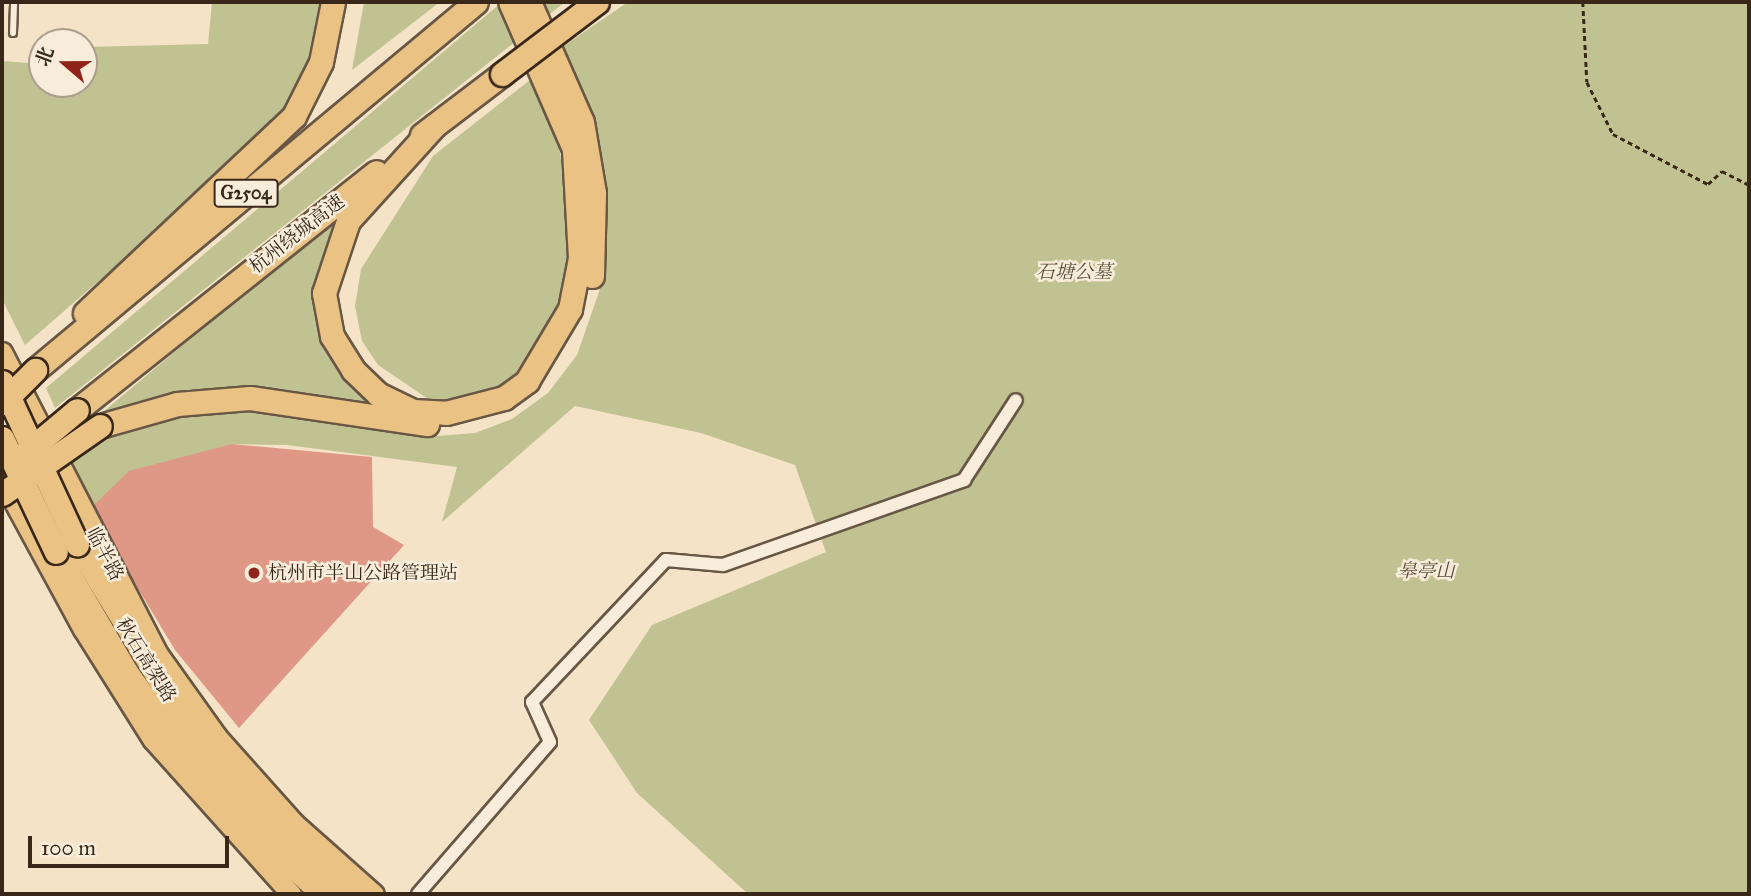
<!DOCTYPE html>
<meta charset="utf-8">
<style>
body{margin:0}
#map{position:relative;width:1751px;height:896px;overflow:hidden;background:#f5e3c7;font-family:"IM FELL Great Primer","Noto Serif SC",serif}
div>[style]{position:absolute}
[style*='--x']{left:calc(var(--x)*1px);top:calc(var(--y)*1px);width:calc(var(--w)*1px);rotate:calc(var(--a)*1deg)}
.green>*{inset:0;background:#c1c292}
.building>*{inset:0;background:#e09886}
.path>*{height:2.5px;margin-top:-1.25px;transform-origin:0;background:repeating-linear-gradient(90deg,#39281a 0 5px,transparent 0 8.5px)}
.roads{filter:drop-shadow(2px 0 #685745) drop-shadow(-2px 0 #685745) drop-shadow(0 2px #685745) drop-shadow(0 -2px #685745)}
.lane>*{height:6px;margin:-3px;padding:0 3px;transform-origin:3px;border-radius:3px;background:#f8eddb}
.street>*{height:12px;margin:-6px;padding:0 6px;transform-origin:6px;border-radius:6px;background:#f8eddb}
.primary>*{height:19px;margin:-9.5px;padding:0 9.5px;transform-origin:9.5px;border-radius:9.5px;background:#eac284}
.highway>*{height:23px;margin:-11.5px;padding:0 11.5px;transform-origin:11.5px;border-radius:11.5px;background:#eac284}
.bridges{filter:drop-shadow(2px 0 #39281a) drop-shadow(-2px 0 #39281a) drop-shadow(0 2px #39281a) drop-shadow(0 -2px #39281a)}
.highway-bridge>*{height:23px;margin:-11.5px;padding:0 11.5px;transform-origin:11.5px;border-radius:11.5px;background:#eac284}
.dots>*{width:19px;height:19px;translate:-50% -50%;box-sizing:border-box;border:4px solid #f8eddb;border-radius:50%}
span{translate:-50% -50%;white-space:nowrap;text-align:center;line-height:1.15;-webkit-text-stroke:5px #f8eddb;paint-order:stroke}
.shield-label span{padding:2px 5px;background:#f8eddb;border:2px solid;border-radius:5px;-webkit-text-stroke-width:0}
.shield-label{font-size:18px;color:#39281a;font-weight:700}
.street-label{font-size:19px;color:#39281a}
.park-label{font-size:19px;color:#5b4e38;font-style:italic}
.poi-label{font-size:19px;color:#39281a}
.left{translate:0 -50%;text-align:left}
.frame{position:absolute;inset:0;border:4px solid #39281a;pointer-events:none}
.north{position:absolute;left:28px;top:28px;width:70px;height:70px;box-sizing:border-box;background:#f8eddb;border:2px solid #ac9e8e;border-radius:50%;rotate:290deg;font-size:19px;font-weight:700;line-height:28px;text-align:center;color:#39281a}
.north::after{content:'';display:block;margin:auto;width:24px;height:32px;background:#8f2418;clip-path:polygon(50% 0,100% 100%,50% 72%,0 100%)}
.scale{position:absolute;left:28px;top:836px;width:201px;height:32px;box-sizing:border-box;border:4px solid #39281a;border-top:0;padding-left:9px;font-size:21px;line-height:24px;white-space:nowrap;color:#39281a;-webkit-text-stroke:5px #f8eddb;paint-order:stroke}
</style>
<div id="map">
<div class="green">
<i style="clip-path:polygon(212px 2px,324px 2px,316px 53px,275px 128px,25px 345px,2px 299px,2px 61px,42px 64px,42px 84px,84px 84px,84px 47px,208px 44px)"></i>
<i style="clip-path:polygon(364px 2px,440px 2px,352px 70px)"></i>
<i style="clip-path:polygon(502px 2px,565px 2px,55px 408px,46px 388px)"></i>
<i style="clip-path:polygon(628px 2px,1749px 2px,1749px 894px,748px 894px,637px 793px,589px 720px,652px 625px,826px 552px,795px 465px,701px 433px,575px 406px,442px 522px,457px 467px,287px 445px,232px 444px,90px 509px,67px 458px,143px 422px,220px 410px,301px 414px,425px 437px,475px 433px,512px 419px,548px 393px,577px 355px,600px 289px,605px 222px,601px 164px,562px 47px)"></i>
<i style="clip-path:polygon(535px 76px,556px 123px,565px 190px,569px 252px,562px 297px,536px 363px,504px 390px,437px 405px,378px 365px,362px 341px,355px 306px,361px 269px,433px 156px)"></i>
<i style="clip-path:polygon(344px 210px,319px 268px,316px 302px,324px 343px,355px 391px,394px 416px,237px 389px,189px 389px,97px 417px)"></i>
</div>
<div class="building">
<i style="clip-path:polygon(232px 444px,372px 457px,373px 527px,404px 545px,239px 728px,175px 650px,90px 509px,129px 471px)"></i>
</div>
<div class="path">
<i style="--x:1583;--y:2;--w:80;--a:87.1"></i>
<i style="--x:1587;--y:82;--w:58;--a:63.4"></i>
<i style="--x:1613;--y:134;--w:107;--a:27.8"></i>
<i style="--x:1708;--y:184;--w:19;--a:-43"></i>
<i style="--x:1722;--y:171;--w:30;--a:27"></i>
</div>
<div class="roads">
<div class="lane">
<i style="--x:13;--y:33;--w:31;--a:-88"></i>
</div>
<div class="street">
<i style="--x:418;--y:894;--w:201;--a:-49"></i>
<i style="--x:550;--y:742;--w:44;--a:-114.2"></i>
<i style="--x:532;--y:702;--w:195;--a:-46.7"></i>
<i style="--x:666;--y:560;--w:57;--a:5"></i>
<i style="--x:723;--y:565;--w:256;--a:-19.4"></i>
<i style="--x:964;--y:480;--w:95;--a:-57"></i>
</div>
<div class="primary">
<i style="--x:2;--y:352;--w:340;--a:62.7"></i>
<i style="--x:158;--y:654;--w:103;--a:54.5"></i>
<i style="--x:218;--y:738;--w:114;--a:48.2"></i>
<i style="--x:294;--y:823;--w:107;--a:41.6"></i>
<i style="--x:2;--y:480;--w:170;--a:61.5"></i>
<i style="--x:83;--y:629;--w:131;--a:57.8"></i>
<i style="--x:153;--y:740;--w:207;--a:48.1"></i>
</div>
<div class="highway">
<i style="--x:529;--y:2;--w:131;--a:66.2"></i>
<i style="--x:582;--y:122;--w:72;--a:80.4"></i>
<i style="--x:594;--y:193;--w:83;--a:91.4"></i>
<i style="--x:434;--y:126;--w:128;--a:132.2"></i>
<i style="--x:348;--y:221;--w:76;--a:108.4"></i>
<i style="--x:324;--y:293;--w:44;--a:79.5"></i>
<i style="--x:332;--y:336;--w:40;--a:58"></i>
<i style="--x:353;--y:370;--w:35;--a:44"></i>
<i style="--x:378;--y:394;--w:39;--a:26"></i>
<i style="--x:413;--y:411;--w:33;--a:3"></i>
<i style="--x:446;--y:413;--w:60;--a:-14.5"></i>
<i style="--x:504;--y:398;--w:29;--a:-36"></i>
<i style="--x:527;--y:381;--w:84;--a:-59.2"></i>
<i style="--x:570;--y:309;--w:52;--a:-78.9"></i>
<i style="--x:580;--y:258;--w:109;--a:-93.2"></i>
<i style="--x:574;--y:149;--w:160;--a:-113.5"></i>
<i style="--x:422;--y:135;--w:101;--a:-37.3"></i>
<i style="--x:85;--y:313;--w:287;--a:-43.3"></i>
<i style="--x:294;--y:116;--w:60;--a:-63.4"></i>
<i style="--x:321;--y:62;--w:61;--a:-78.7"></i>
<i style="--x:35;--y:370;--w:574;--a:-39.84"></i>
<i style="--x:77;--y:410;--w:382;--a:-38.5"></i>
<i style="--x:100;--y:426;--w:80;--a:-15.9"></i>
<i style="--x:177;--y:404;--w:73;--a:-4.7"></i>
<i style="--x:250;--y:398;--w:179;--a:8.4"></i>
<i style="--x:77;--y:544;--w:196;--a:58.6"></i>
<i style="--x:179;--y:711;--w:125;--a:50.8"></i>
<i style="--x:258;--y:808;--w:127;--a:42.8"></i>
<i style="--x:56;--y:552;--w:139;--a:59.7"></i>
<i style="--x:126;--y:672;--w:100;--a:54.4"></i>
<i style="--x:184;--y:753;--w:92;--a:48.5"></i>
<i style="--x:245;--y:822;--w:106;--a:42.7"></i>
</div>
</div>
<div class="bridges">
<div class="highway-bridge">
<i style="--x:502;--y:74;--w:119;--a:-37.2"></i>
<i style="--x:2;--y:382;--w:179;--a:65.2"></i>
<i style="--x:2;--y:403;--w:47;--a:-45"></i>
<i style="--x:2;--y:438;--w:126;--a:64.7"></i>
<i style="--x:23;--y:455;--w:70;--a:-39.8"></i>
<i style="--x:2;--y:494;--w:119;--a:-34.8"></i>
</div>
</div>
<div class="dots">
<i style="left:254px;top:573px;background:#8f2418"></i>
</div>
<div class="shield-label">
<span style="left:246px;top:193px">G2504</span>
</div>
<div class="street-label">
<span style="left:297px;top:234px;rotate:-38deg">杭州绕城高速</span>
<span style="left:105px;top:554px;rotate:62deg">临半路</span>
<span style="left:146px;top:660px;rotate:58deg">秋石高架路</span>
</div>
<div class="park-label">
<span style="left:1074px;top:272px">石塘公墓</span>
<span style="left:1426px;top:571px">皋亭山</span>
</div>
<div class="poi-label">
<span class="left" style="left:268px;top:573px">杭州市半山公路管理站</span>
</div>
<div class="frame"></div>
<div class="north">北</div>
<div class="scale">100 m</div>
</div>
